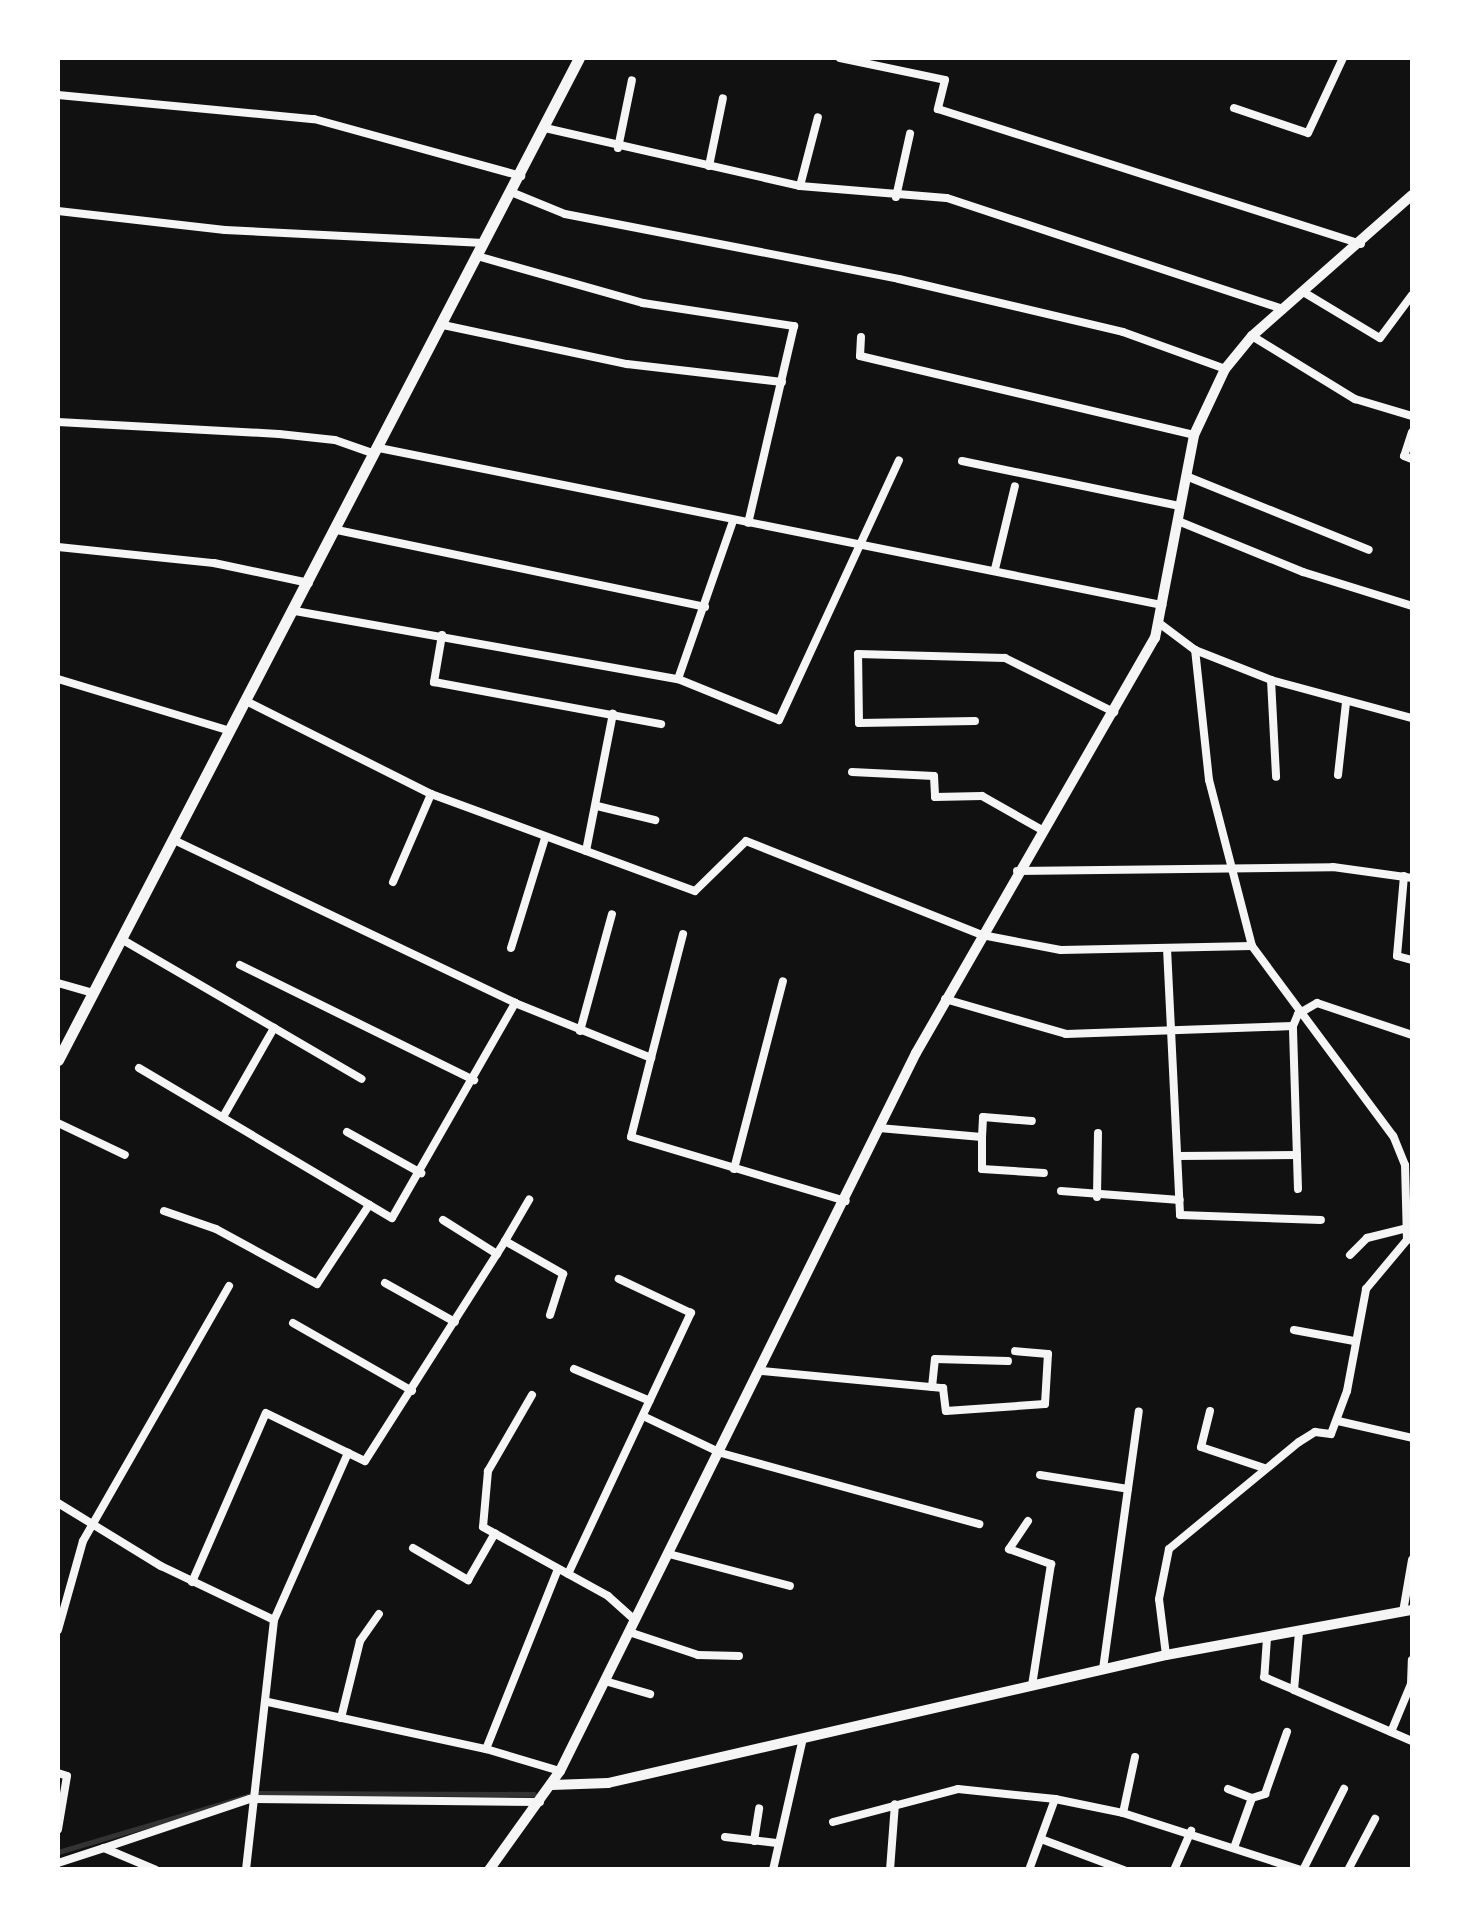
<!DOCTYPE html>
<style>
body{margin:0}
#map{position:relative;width:1470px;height:1927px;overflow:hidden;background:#111;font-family:"Crimson Pro",serif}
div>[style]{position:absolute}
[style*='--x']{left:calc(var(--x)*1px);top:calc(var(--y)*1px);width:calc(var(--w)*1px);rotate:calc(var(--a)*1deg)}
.stream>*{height:5px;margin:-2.5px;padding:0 2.5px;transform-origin:2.5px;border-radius:2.5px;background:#333}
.minor>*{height:8px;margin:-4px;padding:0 4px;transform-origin:4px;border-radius:4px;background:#f5f5f5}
.tertiary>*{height:10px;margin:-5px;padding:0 5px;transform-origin:5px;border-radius:5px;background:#f5f5f5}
.secondary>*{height:11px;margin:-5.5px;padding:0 5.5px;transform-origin:5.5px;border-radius:5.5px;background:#f5f5f5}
span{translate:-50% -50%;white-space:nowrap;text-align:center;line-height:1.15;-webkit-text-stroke:10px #fff;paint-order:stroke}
.frame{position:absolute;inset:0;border:60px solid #fff;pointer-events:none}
</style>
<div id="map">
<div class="stream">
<i style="--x:58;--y:1852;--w:208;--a:-16.5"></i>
<i style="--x:257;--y:1793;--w:277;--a:0.2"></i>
</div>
<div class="minor">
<i style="--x:840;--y:58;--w:107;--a:11.8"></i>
<i style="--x:945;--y:80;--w:30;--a:104"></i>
<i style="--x:938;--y:109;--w:444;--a:17.7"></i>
<i style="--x:58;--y:95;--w:257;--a:5.4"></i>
<i style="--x:314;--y:119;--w:215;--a:15.4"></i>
<i style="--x:1234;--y:108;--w:78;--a:18.7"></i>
<i style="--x:1308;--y:133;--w:83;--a:-65"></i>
<i style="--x:545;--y:128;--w:262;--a:12.8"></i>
<i style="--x:800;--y:186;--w:147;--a:4.7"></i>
<i style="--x:947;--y:198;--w:354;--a:18.3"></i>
<i style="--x:618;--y:148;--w:69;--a:-78.4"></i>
<i style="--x:709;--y:166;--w:69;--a:-78.4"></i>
<i style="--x:800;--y:186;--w:71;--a:-75.4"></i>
<i style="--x:511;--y:192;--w:58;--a:22.2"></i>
<i style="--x:565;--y:214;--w:340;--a:11"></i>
<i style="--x:899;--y:279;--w:230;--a:13.3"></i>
<i style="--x:1123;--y:332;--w:109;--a:19.9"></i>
<i style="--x:896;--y:197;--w:65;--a:-77.5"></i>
<i style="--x:58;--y:211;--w:168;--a:6.5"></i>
<i style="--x:225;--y:230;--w:259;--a:2.9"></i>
<i style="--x:477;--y:256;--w:173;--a:15.8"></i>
<i style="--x:643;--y:303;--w:153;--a:8.7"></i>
<i style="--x:794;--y:326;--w:202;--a:103.1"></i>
<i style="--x:1305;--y:293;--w:87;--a:31"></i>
<i style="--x:1380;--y:338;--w:54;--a:-53.3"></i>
<i style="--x:443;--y:325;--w:188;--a:12"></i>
<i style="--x:627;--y:364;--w:156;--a:6.6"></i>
<i style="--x:1252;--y:336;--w:121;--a:31.5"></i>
<i style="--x:1355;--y:399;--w:59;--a:16.6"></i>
<i style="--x:861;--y:337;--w:19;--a:93"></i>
<i style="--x:860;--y:356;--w:343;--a:13.3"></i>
<i style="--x:58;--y:422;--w:221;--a:3.1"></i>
<i style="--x:279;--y:434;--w:56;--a:6.1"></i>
<i style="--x:335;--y:440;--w:42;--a:19.3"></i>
<i style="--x:1412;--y:432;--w:25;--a:108"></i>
<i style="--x:1404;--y:456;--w:9;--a:21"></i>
<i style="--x:379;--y:448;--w:799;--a:11.34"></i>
<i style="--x:962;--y:461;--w:223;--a:11.7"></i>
<i style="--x:1186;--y:476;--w:197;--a:22"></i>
<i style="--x:1178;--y:521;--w:135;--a:22.2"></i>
<i style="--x:1303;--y:572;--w:114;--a:17.3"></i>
<i style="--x:337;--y:530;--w:376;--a:11.8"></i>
<i style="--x:58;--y:547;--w:157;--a:5.9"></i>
<i style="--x:214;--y:563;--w:97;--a:11.9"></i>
<i style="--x:995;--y:569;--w:85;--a:-76.5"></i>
<i style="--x:295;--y:611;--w:389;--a:10.1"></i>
<i style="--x:678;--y:679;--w:109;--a:22.1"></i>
<i style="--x:779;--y:720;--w:286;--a:-65.2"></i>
<i style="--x:1159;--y:623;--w:45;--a:36.9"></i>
<i style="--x:1195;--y:650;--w:82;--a:21.5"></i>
<i style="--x:1271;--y:680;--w:146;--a:15.1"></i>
<i style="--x:442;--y:635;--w:48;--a:99.7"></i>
<i style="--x:434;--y:682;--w:231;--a:10.5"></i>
<i style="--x:58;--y:679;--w:180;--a:16.8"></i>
<i style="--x:678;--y:679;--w:167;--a:-70.8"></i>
<i style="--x:1271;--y:680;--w:97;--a:87"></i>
<i style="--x:248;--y:702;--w:205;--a:26.7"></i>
<i style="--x:431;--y:794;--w:281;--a:20.2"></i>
<i style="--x:695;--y:891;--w:71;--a:-44.4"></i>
<i style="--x:746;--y:841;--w:254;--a:21.7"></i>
<i style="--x:982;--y:935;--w:80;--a:10.8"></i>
<i style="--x:1061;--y:950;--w:191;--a:-1.2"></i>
<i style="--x:975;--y:721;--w:116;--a:179"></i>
<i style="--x:859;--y:723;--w:69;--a:-90.8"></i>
<i style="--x:858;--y:654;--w:147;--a:1.6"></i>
<i style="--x:1005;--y:658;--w:122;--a:26.4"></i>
<i style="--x:852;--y:772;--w:82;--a:2.8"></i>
<i style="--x:934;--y:776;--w:21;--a:87"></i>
<i style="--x:935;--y:797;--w:47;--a:-1.2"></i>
<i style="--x:982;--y:796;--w:67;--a:29.6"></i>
<i style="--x:1338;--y:775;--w:73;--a:-83.7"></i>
<i style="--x:597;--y:806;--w:60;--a:13.6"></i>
<i style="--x:176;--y:841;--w:376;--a:25.5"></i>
<i style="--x:515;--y:1003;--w:147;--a:22"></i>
<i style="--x:651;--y:1058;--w:81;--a:104.2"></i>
<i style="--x:631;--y:1137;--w:224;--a:16.6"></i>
<i style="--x:586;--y:851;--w:140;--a:-78.9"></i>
<i style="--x:1017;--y:871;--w:316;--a:-0.7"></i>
<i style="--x:1333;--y:867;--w:80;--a:7.9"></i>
<i style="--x:1404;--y:876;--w:80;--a:95"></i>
<i style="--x:1397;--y:956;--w:16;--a:15"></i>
<i style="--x:393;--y:882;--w:96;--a:-66.6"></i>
<i style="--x:123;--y:940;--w:276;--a:30.2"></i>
<i style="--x:511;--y:948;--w:115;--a:-72.8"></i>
<i style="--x:1167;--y:948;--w:267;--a:87.2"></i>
<i style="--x:1180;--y:1215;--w:141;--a:2"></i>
<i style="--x:240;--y:965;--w:261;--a:26.2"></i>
<i style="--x:58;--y:983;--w:36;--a:16"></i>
<i style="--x:945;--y:999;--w:126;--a:16.1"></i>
<i style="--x:1066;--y:1034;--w:227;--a:-2"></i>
<i style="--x:580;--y:1031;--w:121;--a:-74.7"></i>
<i style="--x:651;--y:1058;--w:128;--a:-75.5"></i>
<i style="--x:139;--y:1068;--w:294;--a:30.7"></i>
<i style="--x:392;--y:1218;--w:248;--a:-60.2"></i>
<i style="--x:223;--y:1117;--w:103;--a:-60.2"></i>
<i style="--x:58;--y:1123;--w:74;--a:25.5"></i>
<i style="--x:879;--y:1128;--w:103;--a:5"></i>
<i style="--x:982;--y:1137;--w:20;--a:-87"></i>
<i style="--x:983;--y:1117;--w:49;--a:4.7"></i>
<i style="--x:347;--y:1132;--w:85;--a:29"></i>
<i style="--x:982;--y:1137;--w:32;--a:90"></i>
<i style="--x:982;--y:1169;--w:62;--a:3.7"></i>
<i style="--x:1178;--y:1156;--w:119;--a:-0.5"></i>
<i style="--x:734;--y:1169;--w:194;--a:-75.4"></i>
<i style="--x:1298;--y:1189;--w:163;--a:-91.8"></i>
<i style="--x:1293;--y:1026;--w:13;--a:-67"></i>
<i style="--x:1298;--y:1014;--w:22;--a:-30"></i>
<i style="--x:1317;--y:1003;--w:100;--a:18.6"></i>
<i style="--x:1061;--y:1191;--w:119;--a:4.3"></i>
<i style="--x:1097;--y:1197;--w:64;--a:-89.1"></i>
<i style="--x:164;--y:1211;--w:55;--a:19.1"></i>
<i style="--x:216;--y:1229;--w:115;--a:28.6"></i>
<i style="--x:317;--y:1284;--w:95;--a:-56.6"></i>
<i style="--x:443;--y:1220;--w:64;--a:32.2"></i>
<i style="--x:505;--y:1241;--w:48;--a:-59.7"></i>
<i style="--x:1350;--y:1255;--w:24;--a:-45"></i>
<i style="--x:1367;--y:1238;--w:41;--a:-14"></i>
<i style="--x:385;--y:1283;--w:80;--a:29.1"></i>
<i style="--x:293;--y:1323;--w:137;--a:29.7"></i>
<i style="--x:1294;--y:1330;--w:61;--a:10.4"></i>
<i style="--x:574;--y:1369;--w:82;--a:22.8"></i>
<i style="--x:762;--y:1371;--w:182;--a:5.4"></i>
<i style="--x:943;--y:1388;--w:23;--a:83"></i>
<i style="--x:946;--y:1411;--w:99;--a:-4"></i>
<i style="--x:1045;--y:1404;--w:50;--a:-86.6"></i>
<i style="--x:1048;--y:1354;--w:33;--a:-175"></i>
<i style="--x:932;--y:1387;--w:28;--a:-84"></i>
<i style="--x:935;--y:1359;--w:73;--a:1.6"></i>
<i style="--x:532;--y:1395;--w:88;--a:120.1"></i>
<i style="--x:488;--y:1471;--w:56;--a:95.1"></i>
<i style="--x:483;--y:1527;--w:143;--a:28.9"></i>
<i style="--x:608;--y:1596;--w:36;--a:42"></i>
<i style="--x:1210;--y:1411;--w:37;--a:104"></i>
<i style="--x:1201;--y:1447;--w:66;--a:18.4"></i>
<i style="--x:643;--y:1416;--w:86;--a:25.4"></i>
<i style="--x:721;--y:1453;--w:268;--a:15.4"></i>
<i style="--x:1338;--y:1421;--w:76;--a:12.9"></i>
<i style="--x:1040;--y:1475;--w:89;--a:9"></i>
<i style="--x:58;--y:1503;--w:121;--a:31.5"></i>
<i style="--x:161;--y:1566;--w:125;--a:25.5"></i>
<i style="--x:274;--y:1620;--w:252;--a:96.4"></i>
<i style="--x:1028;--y:1521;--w:34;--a:124"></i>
<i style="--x:1009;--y:1549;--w:45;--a:19.7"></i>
<i style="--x:1051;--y:1564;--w:122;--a:98.9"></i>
<i style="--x:413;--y:1548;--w:64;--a:30.2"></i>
<i style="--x:468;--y:1580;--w:54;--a:-60.1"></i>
<i style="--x:669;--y:1554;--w:125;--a:14.8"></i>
<i style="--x:558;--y:1569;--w:194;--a:111.8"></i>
<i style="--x:486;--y:1749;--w:77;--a:16.6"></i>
<i style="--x:568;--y:1574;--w:289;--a:-64.8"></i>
<i style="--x:691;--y:1313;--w:80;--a:-154.7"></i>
<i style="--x:192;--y:1582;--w:184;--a:-66.4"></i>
<i style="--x:266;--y:1413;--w:110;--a:25.9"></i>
<i style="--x:365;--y:1461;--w:261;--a:-57.5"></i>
<i style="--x:505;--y:1241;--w:67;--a:29.6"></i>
<i style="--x:563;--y:1274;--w:43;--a:107.6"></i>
<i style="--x:1403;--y:1612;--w:53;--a:-80.2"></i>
<i style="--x:274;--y:1620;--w:183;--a:-66.1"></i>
<i style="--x:58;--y:1630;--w:92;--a:-74.3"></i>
<i style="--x:83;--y:1541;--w:294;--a:-60.2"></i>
<i style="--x:629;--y:1632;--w:73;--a:18.4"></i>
<i style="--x:698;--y:1655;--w:41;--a:1.4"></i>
<i style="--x:1299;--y:1632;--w:58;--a:94.9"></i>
<i style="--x:1294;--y:1690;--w:129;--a:23.4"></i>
<i style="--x:1267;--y:1638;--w:39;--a:94"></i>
<i style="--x:1264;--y:1677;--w:33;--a:23"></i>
<i style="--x:1166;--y:1655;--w:56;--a:-97.1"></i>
<i style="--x:1159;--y:1599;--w:51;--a:-78.7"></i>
<i style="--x:1169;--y:1549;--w:168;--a:-39.5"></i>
<i style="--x:1299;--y:1442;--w:19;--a:-32"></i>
<i style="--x:1315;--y:1432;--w:16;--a:7"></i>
<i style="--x:1331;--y:1434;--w:46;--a:-69.6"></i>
<i style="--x:1347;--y:1391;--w:104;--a:-79.4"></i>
<i style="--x:1366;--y:1289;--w:64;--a:-50.1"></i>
<i style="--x:1407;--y:1240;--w:75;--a:-91.5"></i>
<i style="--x:1405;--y:1165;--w:31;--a:-112"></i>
<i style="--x:1393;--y:1136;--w:237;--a:-126.6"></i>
<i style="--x:1252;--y:946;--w:171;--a:-104.5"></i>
<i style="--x:1209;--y:780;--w:131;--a:-96.1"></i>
<i style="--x:1103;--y:1669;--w:260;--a:-82.1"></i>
<i style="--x:605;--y:1681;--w:47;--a:16.1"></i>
<i style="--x:268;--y:1702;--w:223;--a:12.2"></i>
<i style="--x:341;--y:1718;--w:79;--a:-76.1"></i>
<i style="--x:360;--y:1641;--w:33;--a:-55"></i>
<i style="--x:1391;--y:1732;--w:52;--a:-67.4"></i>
<i style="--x:1411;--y:1684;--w:24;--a:-88"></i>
<i style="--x:1135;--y:1757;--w:57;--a:102.1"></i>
<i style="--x:1123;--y:1813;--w:187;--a:17.8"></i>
<i style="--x:58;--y:1773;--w:9;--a:18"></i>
<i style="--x:67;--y:1776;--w:54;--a:99.6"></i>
<i style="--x:1228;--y:1789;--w:26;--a:21"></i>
<i style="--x:1055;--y:1799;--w:69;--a:11.6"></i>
<i style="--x:833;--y:1822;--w:129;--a:-14.8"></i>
<i style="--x:958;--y:1789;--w:98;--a:5.9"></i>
<i style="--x:1055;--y:1799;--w:76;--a:110.1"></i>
<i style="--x:725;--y:1837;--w:52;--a:6.6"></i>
<i style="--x:1041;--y:1839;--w:89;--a:20.5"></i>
<i style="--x:754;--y:1841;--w:33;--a:-81"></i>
<i style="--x:1235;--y:1845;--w:50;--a:-70.1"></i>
<i style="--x:1252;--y:1798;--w:14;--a:-17"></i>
<i style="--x:1265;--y:1794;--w:66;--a:-70.5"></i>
<i style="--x:104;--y:1848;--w:154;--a:-18.6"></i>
<i style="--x:250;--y:1799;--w:290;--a:0.6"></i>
<i style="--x:58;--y:1863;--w:48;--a:-18.1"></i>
<i style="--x:104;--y:1848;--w:56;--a:22.9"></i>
<i style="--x:773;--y:1870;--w:135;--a:-77.2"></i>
<i style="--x:890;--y:1870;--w:66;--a:-85.7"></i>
<i style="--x:1174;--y:1870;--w:43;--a:-66.4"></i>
<i style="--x:1303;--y:1870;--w:91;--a:-63.2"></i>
<i style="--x:1348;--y:1870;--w:58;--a:-62.1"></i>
</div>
<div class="tertiary">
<i style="--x:552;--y:1785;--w:56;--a:-2"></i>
<i style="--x:608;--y:1783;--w:572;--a:-12.92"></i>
<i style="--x:1166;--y:1655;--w:250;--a:-10.4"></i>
<i style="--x:489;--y:1870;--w:122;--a:-54.4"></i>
<i style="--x:560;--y:1771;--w:801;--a:-63.63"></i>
<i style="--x:916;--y:1053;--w:479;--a:-60.1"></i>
<i style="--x:1155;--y:638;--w:207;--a:-79.1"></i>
<i style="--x:1194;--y:435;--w:73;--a:-64.8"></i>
<i style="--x:1225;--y:369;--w:43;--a:-50.7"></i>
<i style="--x:1252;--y:336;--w:213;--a:-41.4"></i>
</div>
<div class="secondary">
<i style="--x:58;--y:1060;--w:1129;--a:-62.53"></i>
</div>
<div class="frame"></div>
</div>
